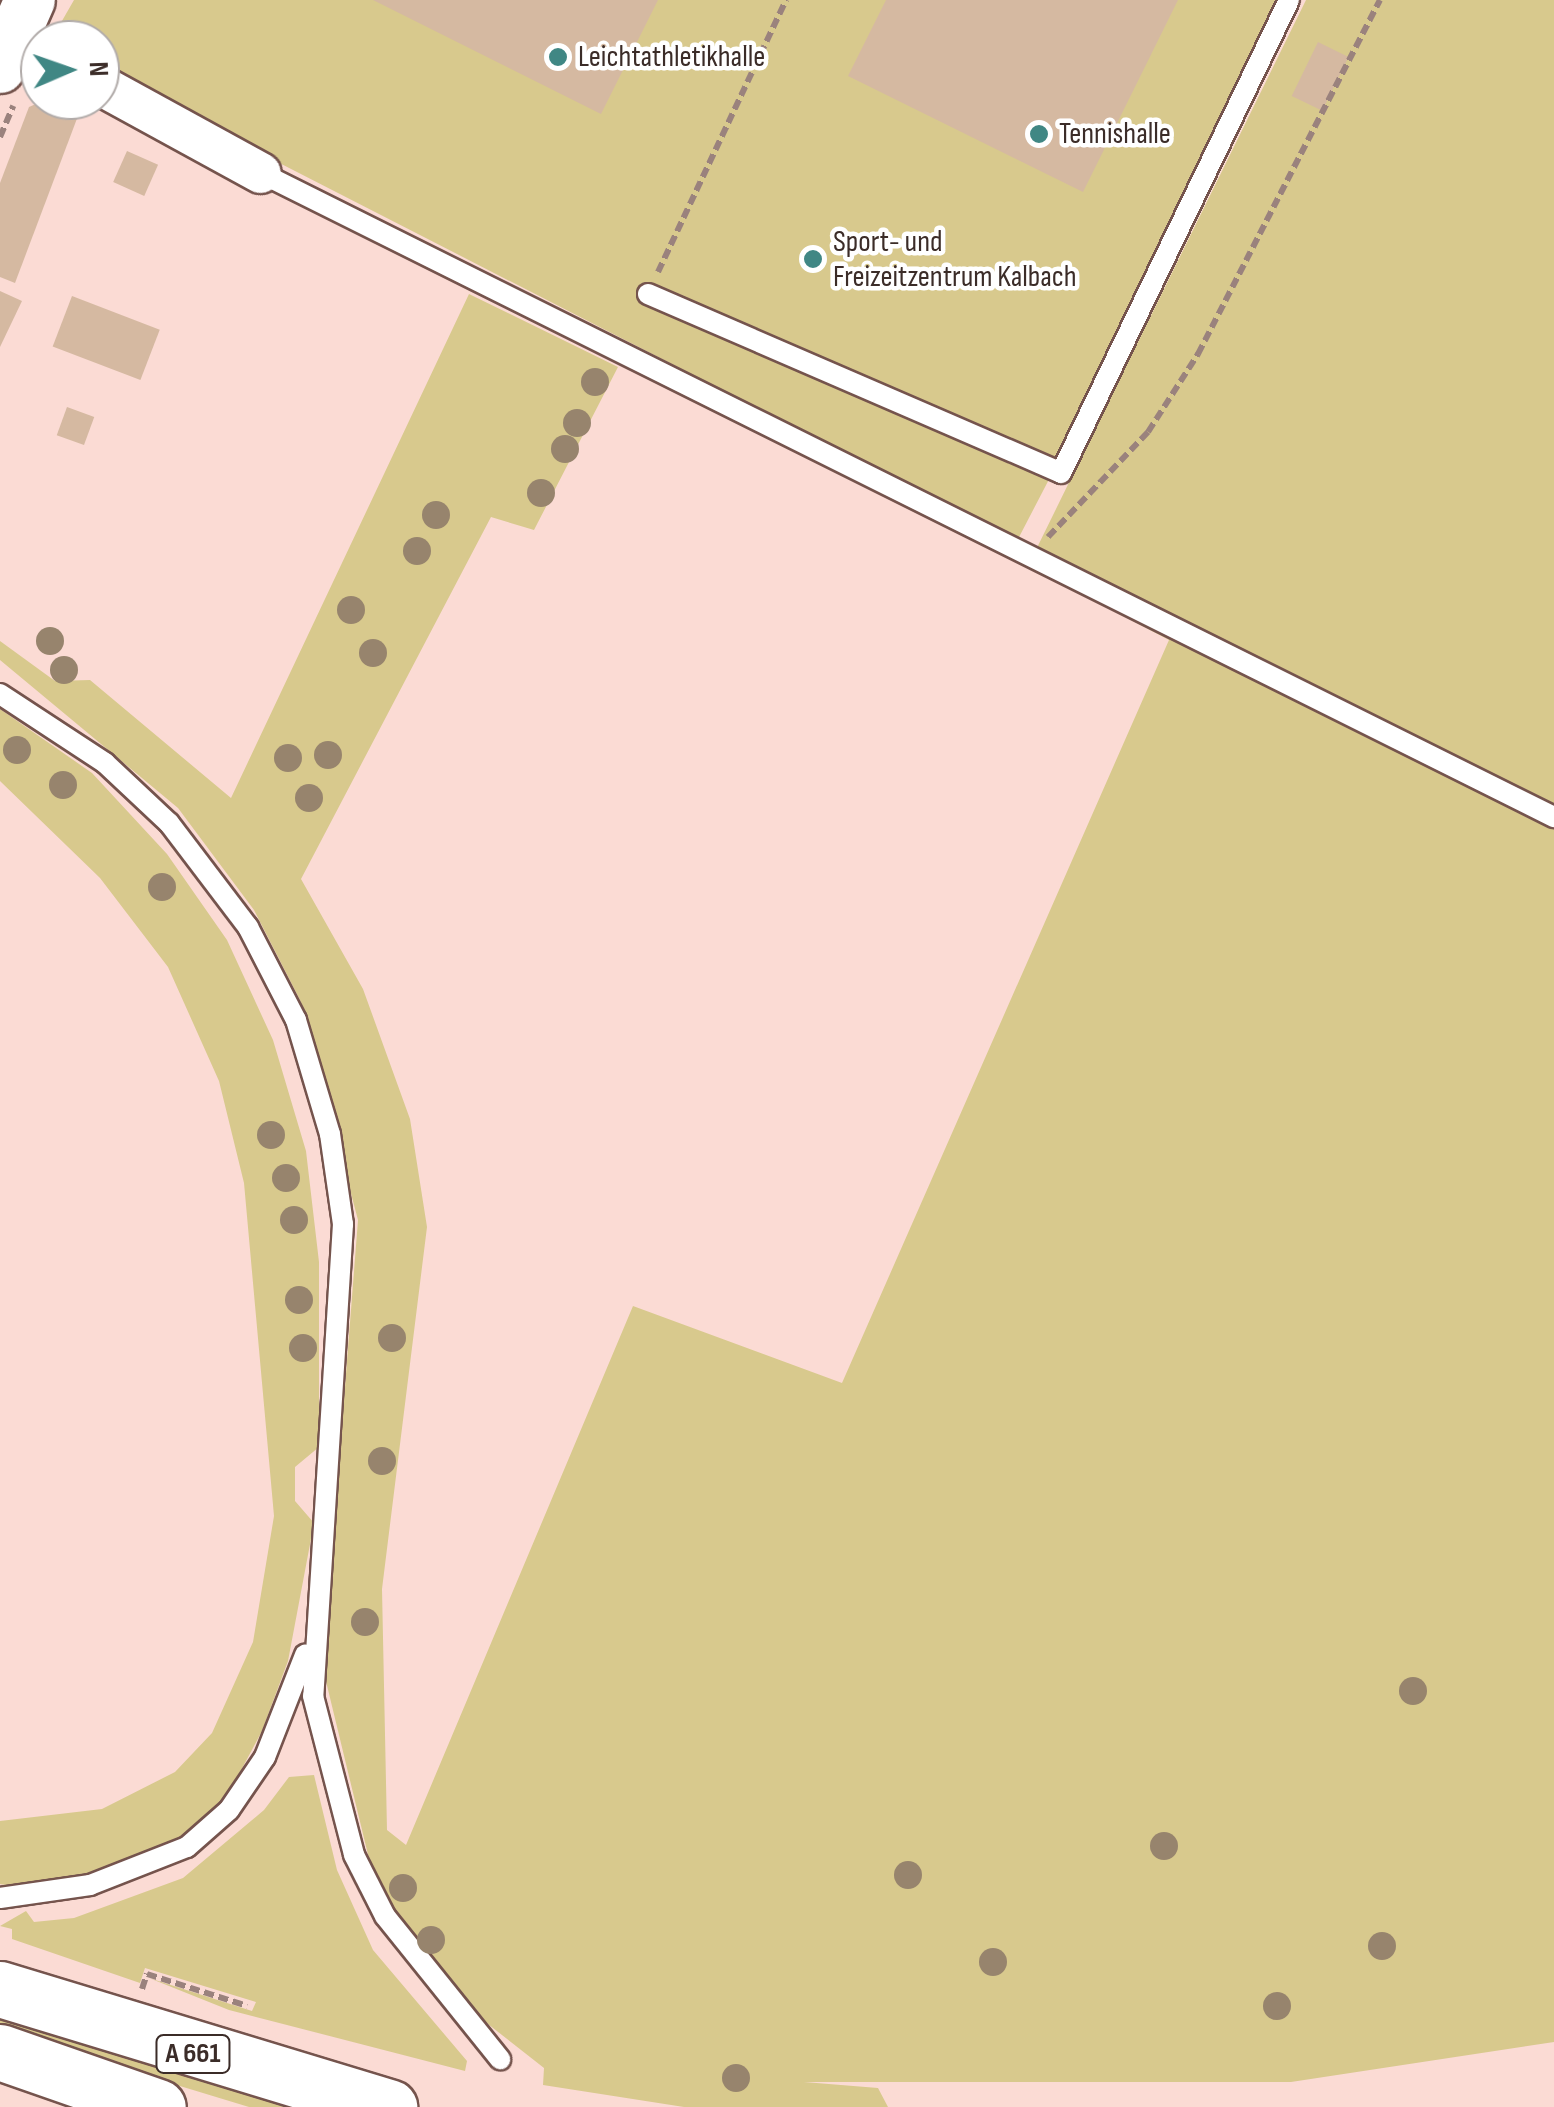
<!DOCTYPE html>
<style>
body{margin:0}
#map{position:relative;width:1554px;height:2107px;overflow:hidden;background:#fbdbd4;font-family:"Sofia Sans Condensed",sans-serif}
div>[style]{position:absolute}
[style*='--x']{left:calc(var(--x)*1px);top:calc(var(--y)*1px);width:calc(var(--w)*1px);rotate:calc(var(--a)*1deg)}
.green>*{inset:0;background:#d8c98d}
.building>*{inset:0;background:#d5b9a1;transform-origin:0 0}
.path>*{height:6px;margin-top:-3px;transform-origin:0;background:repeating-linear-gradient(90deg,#9a827d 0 10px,transparent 0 15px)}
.roads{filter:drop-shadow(2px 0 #75544d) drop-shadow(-2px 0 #75544d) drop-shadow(0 2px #75544d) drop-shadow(0 -2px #75544d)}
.service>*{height:20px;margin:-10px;padding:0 10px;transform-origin:10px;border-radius:10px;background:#fff}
.minor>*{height:40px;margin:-20px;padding:0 20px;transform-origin:20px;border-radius:20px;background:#fff}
.tertiary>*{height:50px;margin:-25px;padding:0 25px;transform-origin:25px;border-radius:25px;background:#fff}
.motorway>*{height:55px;margin:-27.5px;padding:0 27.5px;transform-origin:27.5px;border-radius:27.5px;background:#fff}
.trees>*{width:28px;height:28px;margin:-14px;border-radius:50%;background:#97846d}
.dots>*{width:28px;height:28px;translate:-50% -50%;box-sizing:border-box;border:5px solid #fff;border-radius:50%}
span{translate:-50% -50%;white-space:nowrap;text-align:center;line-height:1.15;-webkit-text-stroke:9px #fff;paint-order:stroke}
.shield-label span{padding:2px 8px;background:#fff;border:2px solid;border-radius:8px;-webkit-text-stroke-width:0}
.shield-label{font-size:28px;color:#3b2c28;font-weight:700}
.poi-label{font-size:30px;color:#3b2c28}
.left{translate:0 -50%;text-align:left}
.north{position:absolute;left:20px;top:20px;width:100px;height:100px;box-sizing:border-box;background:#fff;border:2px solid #b1aba9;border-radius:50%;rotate:88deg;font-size:28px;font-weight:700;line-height:40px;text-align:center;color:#3b2c28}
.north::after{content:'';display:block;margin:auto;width:35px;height:45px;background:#408784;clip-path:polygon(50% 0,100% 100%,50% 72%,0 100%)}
</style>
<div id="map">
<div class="green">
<i style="clip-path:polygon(74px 0,1298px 0,1017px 541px,100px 71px,100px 40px,51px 40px)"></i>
<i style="clip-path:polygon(1306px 0,1554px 0,1554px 2042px,1291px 2082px,804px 2082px,878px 2088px,888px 2107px,684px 2107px,543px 2085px,544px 2068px,451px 1995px,399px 1923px,371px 1867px,323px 1669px,358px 1220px,300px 1000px,254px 910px,178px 808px,0 660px,0 641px,55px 681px,90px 680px,231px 798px,469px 294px,618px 367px,534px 530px,491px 517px,301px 879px,363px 989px,410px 1119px,427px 1227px,382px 1589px,387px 1830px,406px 1845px,633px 1306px,842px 1383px,1169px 640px,1028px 566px)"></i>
<i style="clip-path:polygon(0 709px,92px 773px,167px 854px,227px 940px,273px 1040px,306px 1151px,319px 1262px,319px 1447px,295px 1467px,295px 1501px,314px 1523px,288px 1661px,262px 1731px,231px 1789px,188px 1836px,69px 1884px,23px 1888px,0 1884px,0 1821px,102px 1809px,175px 1772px,212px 1733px,253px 1642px,274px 1516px,244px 1183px,219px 1081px,168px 967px,100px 878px,0 781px)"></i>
<i style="clip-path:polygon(314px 1775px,337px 1870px,373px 1950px,467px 2061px,465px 2071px,229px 2010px,149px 1978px,252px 2011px,256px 2002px,145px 1968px,140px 1983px,12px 1939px,12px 1929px,0 1926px,26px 1911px,34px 1922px,74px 1918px,183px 1878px,264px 1810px,289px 1777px)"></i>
<i style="clip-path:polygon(0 2013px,115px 2053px,289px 2107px,249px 2107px,124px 2069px,0 2025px)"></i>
</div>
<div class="building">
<i style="clip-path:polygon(373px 0,658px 0,601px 114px)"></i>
<i style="clip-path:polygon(886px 0,1178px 0,1083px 192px,848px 76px)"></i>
<i style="left:1318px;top:42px;width:34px;height:60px;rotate:26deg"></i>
<i style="clip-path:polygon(45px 100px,84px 100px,15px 283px,0 277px,0 183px,29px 107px)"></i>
<i style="left:127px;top:151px;width:34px;height:34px;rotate:24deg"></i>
<i style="clip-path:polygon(0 291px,22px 301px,0 347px)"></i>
<i style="left:72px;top:296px;width:94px;height:54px;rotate:21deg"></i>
<i style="left:67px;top:407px;width:29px;height:30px;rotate:20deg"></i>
</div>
<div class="path">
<i style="--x:0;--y:137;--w:34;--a:-67"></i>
<i style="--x:658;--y:272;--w:301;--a:-64.8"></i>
<i style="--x:1048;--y:537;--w:145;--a:-46.4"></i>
<i style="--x:1148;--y:432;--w:93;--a:-57.3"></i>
<i style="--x:1198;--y:354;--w:398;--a:-62.8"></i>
<i style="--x:142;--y:1989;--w:16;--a:-72"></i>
<i style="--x:147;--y:1974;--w:105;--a:17.7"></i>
</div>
<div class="roads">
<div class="service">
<i style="--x:261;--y:173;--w:1445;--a:26.48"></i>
<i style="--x:648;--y:294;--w:450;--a:23.4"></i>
<i style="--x:1061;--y:473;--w:525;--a:-64.26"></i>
<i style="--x:0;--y:694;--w:126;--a:33.3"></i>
<i style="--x:105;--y:763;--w:88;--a:43.2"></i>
<i style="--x:169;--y:823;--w:131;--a:52.8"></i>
<i style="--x:248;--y:927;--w:105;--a:62.7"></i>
<i style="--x:296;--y:1020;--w:119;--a:73.4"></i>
<i style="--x:330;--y:1134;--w:91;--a:81.8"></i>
<i style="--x:343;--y:1224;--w:473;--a:93.6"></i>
<i style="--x:313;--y:1696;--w:164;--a:75.5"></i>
<i style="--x:354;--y:1855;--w:68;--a:63.1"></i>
<i style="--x:385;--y:1916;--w:184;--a:51.2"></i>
<i style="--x:0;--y:1898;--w:91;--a:-8.2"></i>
<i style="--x:90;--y:1885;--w:104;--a:-21.4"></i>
<i style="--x:187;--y:1847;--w:56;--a:-41.4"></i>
<i style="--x:229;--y:1810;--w:64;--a:-55.8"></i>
<i style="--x:265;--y:1757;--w:110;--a:-68.6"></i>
</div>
<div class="minor">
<i style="--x:100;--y:85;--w:183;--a:28.7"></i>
</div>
<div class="tertiary">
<i style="--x:0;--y:68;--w:74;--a:-66.2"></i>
</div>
<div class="motorway">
<i style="--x:0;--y:1989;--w:407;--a:16.9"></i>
<i style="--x:0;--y:2052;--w:167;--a:19.2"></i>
</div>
</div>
<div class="trees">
<i style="left:595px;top:382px"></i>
<i style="left:577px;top:423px"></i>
<i style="left:565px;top:449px"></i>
<i style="left:541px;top:493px"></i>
<i style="left:436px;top:515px"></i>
<i style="left:417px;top:551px"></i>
<i style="left:351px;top:610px"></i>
<i style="left:50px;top:641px"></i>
<i style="left:373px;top:653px"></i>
<i style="left:64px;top:670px"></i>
<i style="left:17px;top:750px"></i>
<i style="left:328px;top:755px"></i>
<i style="left:288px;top:758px"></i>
<i style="left:63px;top:785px"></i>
<i style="left:309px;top:798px"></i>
<i style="left:162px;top:887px"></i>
<i style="left:271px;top:1135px"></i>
<i style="left:286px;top:1178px"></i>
<i style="left:294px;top:1220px"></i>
<i style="left:299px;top:1300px"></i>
<i style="left:392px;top:1338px"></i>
<i style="left:303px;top:1348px"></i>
<i style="left:382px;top:1461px"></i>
<i style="left:365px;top:1622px"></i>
<i style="left:1413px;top:1691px"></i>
<i style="left:1164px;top:1846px"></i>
<i style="left:908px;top:1875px"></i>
<i style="left:403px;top:1888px"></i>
<i style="left:431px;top:1940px"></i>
<i style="left:1382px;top:1946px"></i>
<i style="left:993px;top:1962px"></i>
<i style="left:1277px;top:2006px"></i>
<i style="left:736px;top:2078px"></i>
</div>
<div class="dots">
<i style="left:558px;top:57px;background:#408784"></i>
<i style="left:1039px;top:134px;background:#408784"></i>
<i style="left:813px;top:259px;background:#408784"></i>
</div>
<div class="shield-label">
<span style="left:193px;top:2054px">A 661</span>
</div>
<div class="poi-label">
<span class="left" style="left:578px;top:57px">Leichtathletikhalle</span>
<span class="left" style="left:1059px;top:134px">Tennishalle</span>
<span class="left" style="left:833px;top:259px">Sport- und<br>Freizeitzentrum Kalbach</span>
</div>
<div class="north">N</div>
</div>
